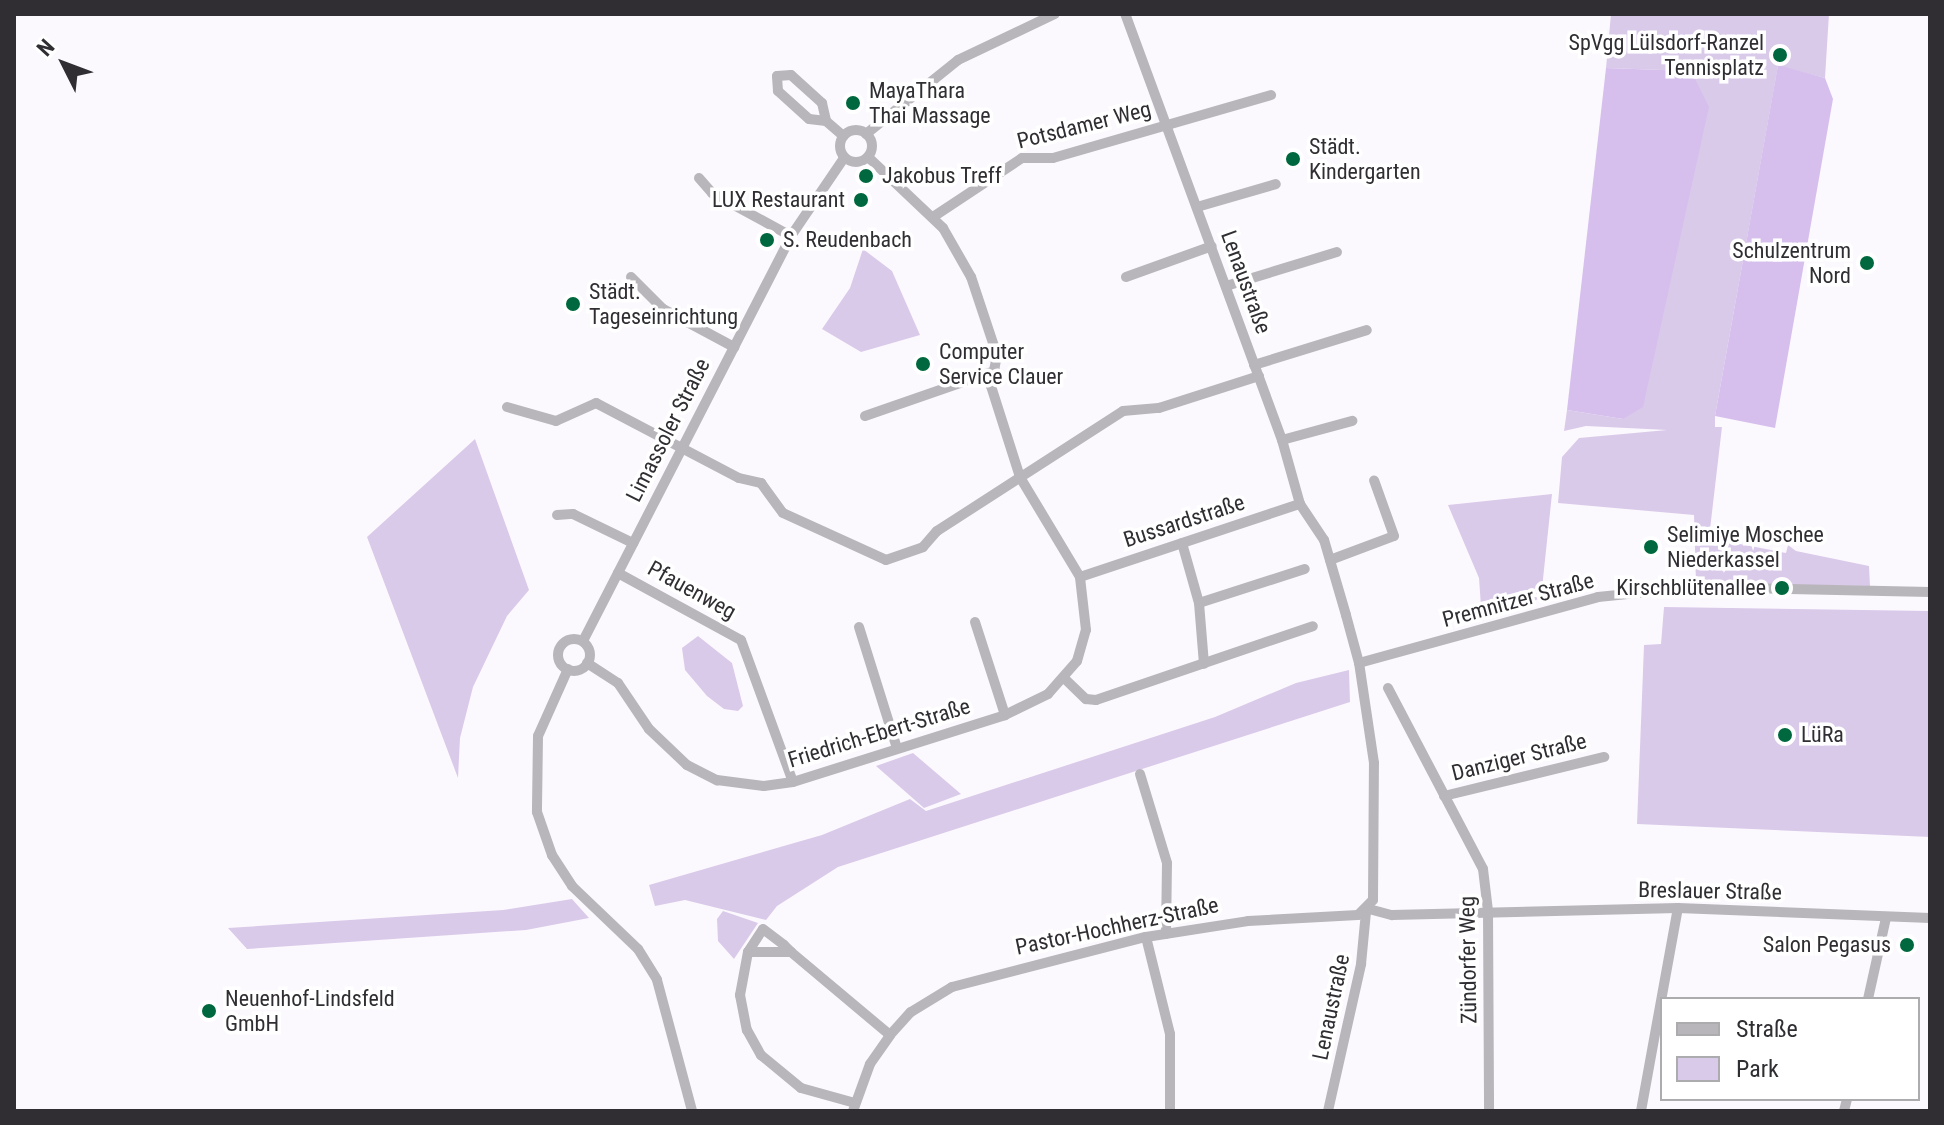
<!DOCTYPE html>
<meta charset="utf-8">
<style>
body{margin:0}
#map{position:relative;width:1944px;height:1125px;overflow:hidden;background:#fcf9fe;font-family:"Roboto Condensed",sans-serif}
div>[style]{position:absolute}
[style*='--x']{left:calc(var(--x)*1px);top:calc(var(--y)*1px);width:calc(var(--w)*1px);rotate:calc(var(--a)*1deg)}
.green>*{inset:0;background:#dacaea}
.forest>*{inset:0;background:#d6bfed}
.street>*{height:10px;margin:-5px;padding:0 5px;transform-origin:5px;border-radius:5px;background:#b8b6bb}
.street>.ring{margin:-5px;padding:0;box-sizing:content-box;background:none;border:10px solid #b8b6bb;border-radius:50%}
.dots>*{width:22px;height:22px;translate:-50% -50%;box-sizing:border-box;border:4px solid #fff;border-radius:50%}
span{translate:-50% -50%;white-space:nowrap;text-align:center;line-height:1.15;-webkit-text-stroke:7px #fff;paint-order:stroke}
.poi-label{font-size:22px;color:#302e32}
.right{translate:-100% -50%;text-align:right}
.left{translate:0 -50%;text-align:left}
.street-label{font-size:22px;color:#302e32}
.frame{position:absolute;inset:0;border:16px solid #302e32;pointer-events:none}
.legend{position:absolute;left:1660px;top:997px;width:260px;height:104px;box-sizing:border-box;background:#fff;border:2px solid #acabad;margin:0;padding:10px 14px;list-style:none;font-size:24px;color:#302e32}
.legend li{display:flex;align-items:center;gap:16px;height:40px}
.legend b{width:40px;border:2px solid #acabad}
.north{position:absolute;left:24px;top:24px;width:80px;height:80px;-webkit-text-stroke:6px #fff;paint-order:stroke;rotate:312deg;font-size:22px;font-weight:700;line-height:32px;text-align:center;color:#302e32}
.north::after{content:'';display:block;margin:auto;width:28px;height:36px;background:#302e32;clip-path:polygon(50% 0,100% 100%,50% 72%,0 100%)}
</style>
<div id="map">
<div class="green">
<i style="clip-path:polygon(1611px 14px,1829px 14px,1825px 78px,1778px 66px,1715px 416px,1715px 427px,1722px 427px,1709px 538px,1786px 553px,1788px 545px,1796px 551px,1869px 566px,1870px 586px,1696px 584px,1694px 515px,1558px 503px,1562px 457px,1579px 438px,1667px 430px,1586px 426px,1564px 431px,1567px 410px,1623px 419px,1691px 71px,1606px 68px)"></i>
<i style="clip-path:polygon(863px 249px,892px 271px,920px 335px,861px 352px,822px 329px,850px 288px)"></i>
<i style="clip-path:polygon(475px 439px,529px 590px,507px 616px,473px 687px,460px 738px,458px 778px,367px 537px)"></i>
<i style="clip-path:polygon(1552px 494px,1541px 598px,1482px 621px,1479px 578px,1448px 505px)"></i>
<i style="clip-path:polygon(1664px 607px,1930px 611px,1930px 837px,1637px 824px,1644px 645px,1661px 644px)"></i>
<i style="clip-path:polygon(698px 636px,732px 663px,743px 706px,738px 711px,724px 709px,707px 696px,685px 670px,682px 648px)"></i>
<i style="clip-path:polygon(1349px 670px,1350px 702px,838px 867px,777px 906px,766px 920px,685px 900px,655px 906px,649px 885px,822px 835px,910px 799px,926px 811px,1215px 717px,1296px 683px)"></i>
<i style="clip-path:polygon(913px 753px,961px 794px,924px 808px,876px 766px)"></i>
<i style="clip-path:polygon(572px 899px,589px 918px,526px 930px,247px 949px,228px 928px,503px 910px)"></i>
<i style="clip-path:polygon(723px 911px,758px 923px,734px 959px,718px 941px,717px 919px)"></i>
</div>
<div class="forest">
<i style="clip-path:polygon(1778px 65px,1825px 78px,1833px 99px,1775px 428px,1715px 416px)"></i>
<i style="clip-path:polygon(1606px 68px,1691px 71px,1709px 107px,1643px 407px,1623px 419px,1567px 410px)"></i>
</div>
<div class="street">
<i style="--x:826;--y:121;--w:17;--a:-173"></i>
<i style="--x:809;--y:119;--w:42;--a:-137.9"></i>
<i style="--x:778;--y:91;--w:15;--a:-94"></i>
<i style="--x:777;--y:76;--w:14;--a:-4"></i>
<i style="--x:791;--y:75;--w:42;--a:42.1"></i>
<i style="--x:822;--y:103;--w:18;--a:77"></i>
<i style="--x:826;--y:121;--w:23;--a:41"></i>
<i class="ring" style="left:840px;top:130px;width:22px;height:22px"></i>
<i style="--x:866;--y:134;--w:118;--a:-38.8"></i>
<i style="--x:958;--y:60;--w:107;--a:-25.4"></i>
<i style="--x:699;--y:178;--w:20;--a:49"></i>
<i style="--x:712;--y:193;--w:90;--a:28.6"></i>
<i style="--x:1197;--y:207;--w:82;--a:-16.2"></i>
<i style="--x:933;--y:217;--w:107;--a:-33.5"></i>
<i style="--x:1022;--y:158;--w:31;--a:0"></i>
<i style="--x:1053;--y:158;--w:227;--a:-16.1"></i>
<i style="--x:631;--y:277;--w:45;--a:45"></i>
<i style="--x:663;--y:309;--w:81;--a:28.2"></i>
<i style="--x:1126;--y:277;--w:91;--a:-19.8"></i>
<i style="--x:1226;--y:286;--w:116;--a:-17"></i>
<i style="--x:1254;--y:365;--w:118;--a:-17.2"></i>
<i style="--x:507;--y:407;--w:51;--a:15.9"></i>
<i style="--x:556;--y:421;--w:44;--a:-24.2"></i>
<i style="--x:596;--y:403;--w:161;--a:27.7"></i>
<i style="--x:739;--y:478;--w:23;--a:13"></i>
<i style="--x:761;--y:483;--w:37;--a:54"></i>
<i style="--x:783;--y:513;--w:113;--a:24.5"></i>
<i style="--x:886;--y:560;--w:39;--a:-19"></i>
<i style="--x:923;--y:547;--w:21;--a:-49"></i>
<i style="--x:937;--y:531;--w:221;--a:-32.8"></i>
<i style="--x:1123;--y:411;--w:36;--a:-5"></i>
<i style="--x:1159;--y:408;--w:105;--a:-17.7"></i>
<i style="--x:865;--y:416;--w:138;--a:-19.1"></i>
<i style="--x:1282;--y:440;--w:73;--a:-15.2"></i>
<i style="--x:557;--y:515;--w:16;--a:-4"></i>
<i style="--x:573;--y:514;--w:67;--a:25.8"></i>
<i style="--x:1182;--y:543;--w:62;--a:74.2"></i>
<i style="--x:1199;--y:603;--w:61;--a:85.3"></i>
<i style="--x:1330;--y:560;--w:68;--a:-20.6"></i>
<i style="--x:1394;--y:536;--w:59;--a:-109.7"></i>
<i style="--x:618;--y:573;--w:140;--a:28.6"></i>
<i style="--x:741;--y:640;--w:151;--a:69.9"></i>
<i style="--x:1080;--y:577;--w:232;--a:-18.4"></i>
<i style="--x:1199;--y:603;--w:111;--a:-17.8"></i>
<i style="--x:975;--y:622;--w:98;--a:72.1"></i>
<i style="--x:859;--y:627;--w:127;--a:72.6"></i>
<i class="ring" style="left:558px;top:639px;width:22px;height:22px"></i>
<i style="--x:583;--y:641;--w:455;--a:-62.8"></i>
<i style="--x:791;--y:236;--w:94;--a:-55.8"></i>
<i style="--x:587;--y:663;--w:37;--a:33"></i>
<i style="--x:618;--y:683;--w:55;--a:56"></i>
<i style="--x:649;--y:729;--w:52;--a:43.5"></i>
<i style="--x:687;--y:765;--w:34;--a:27"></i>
<i style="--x:717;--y:780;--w:47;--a:7.3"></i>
<i style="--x:764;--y:786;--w:29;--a:-8"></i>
<i style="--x:793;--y:782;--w:222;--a:-17.5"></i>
<i style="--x:1005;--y:715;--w:48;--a:-26"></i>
<i style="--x:1048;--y:694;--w:44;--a:-48.7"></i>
<i style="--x:1077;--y:661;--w:32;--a:-74"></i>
<i style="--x:1086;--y:630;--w:53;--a:-96.5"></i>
<i style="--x:1080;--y:577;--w:117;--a:-121"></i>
<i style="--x:1020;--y:477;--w:96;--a:-107.7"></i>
<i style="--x:991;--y:386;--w:32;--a:-79"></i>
<i style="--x:997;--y:355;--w:82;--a:-108.4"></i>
<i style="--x:971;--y:277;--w:56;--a:-119.7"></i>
<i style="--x:943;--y:228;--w:103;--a:-136.6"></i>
<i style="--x:1359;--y:663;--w:248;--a:-15.4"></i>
<i style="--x:1598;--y:597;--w:99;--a:-5.8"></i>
<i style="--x:1696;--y:587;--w:234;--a:1.2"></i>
<i style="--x:568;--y:669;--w:73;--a:114.1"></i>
<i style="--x:538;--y:736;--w:76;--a:90.8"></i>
<i style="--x:537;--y:812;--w:46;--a:70.8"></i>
<i style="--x:552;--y:855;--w:37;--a:57"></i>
<i style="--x:572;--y:886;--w:91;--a:43.7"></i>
<i style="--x:638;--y:949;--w:36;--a:58"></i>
<i style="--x:657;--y:980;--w:136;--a:75"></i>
<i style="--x:1065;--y:679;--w:29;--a:44"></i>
<i style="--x:1086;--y:699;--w:10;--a:6"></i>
<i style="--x:1096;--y:700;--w:229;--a:-18.8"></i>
<i style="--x:1388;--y:688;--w:204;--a:62.3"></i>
<i style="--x:1483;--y:869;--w:42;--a:83.2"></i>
<i style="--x:1488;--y:911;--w:200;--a:89.7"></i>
<i style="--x:1140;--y:774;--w:93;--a:73.1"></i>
<i style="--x:1167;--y:863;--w:71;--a:90.8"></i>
<i style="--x:1444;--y:796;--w:165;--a:-13.7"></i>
<i style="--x:1369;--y:909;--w:24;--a:15"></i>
<i style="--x:1392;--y:915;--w:286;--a:-1.4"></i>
<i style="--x:1678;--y:908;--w:252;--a:2.3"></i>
<i style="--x:763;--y:929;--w:26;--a:37"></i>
<i style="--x:784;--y:945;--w:10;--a:45"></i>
<i style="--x:791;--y:952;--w:43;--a:180"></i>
<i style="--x:748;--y:952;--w:27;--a:-57"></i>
<i style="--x:1146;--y:937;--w:100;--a:76.1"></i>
<i style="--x:1170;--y:1034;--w:77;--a:90"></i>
<i style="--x:748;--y:952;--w:44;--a:100.5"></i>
<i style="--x:740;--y:995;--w:36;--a:79"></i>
<i style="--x:747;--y:1030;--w:29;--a:61"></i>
<i style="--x:761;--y:1055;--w:52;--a:39.5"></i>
<i style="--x:801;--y:1088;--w:56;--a:15.5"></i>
<i style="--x:791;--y:952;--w:129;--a:40"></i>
<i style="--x:1868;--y:999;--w:83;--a:-77.5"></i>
<i style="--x:853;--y:1111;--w:50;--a:-70.1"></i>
<i style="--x:870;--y:1064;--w:35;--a:-55"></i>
<i style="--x:890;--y:1035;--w:31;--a:-48"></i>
<i style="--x:911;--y:1012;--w:48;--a:-31.4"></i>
<i style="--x:952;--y:987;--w:200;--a:-14.5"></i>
<i style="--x:1146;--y:937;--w:103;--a:-8.9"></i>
<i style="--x:1248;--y:921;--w:110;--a:-3.1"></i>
<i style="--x:1358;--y:915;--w:21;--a:-45"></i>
<i style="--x:1373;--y:900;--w:137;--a:-89.6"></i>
<i style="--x:1374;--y:763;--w:101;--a:-98.5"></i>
<i style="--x:1359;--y:663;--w:50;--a:-105.2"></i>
<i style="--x:1346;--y:615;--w:78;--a:-106.3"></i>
<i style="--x:1324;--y:540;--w:43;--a:-123.7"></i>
<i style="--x:1300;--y:504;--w:66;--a:-105.7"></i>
<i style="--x:1282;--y:440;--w:454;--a:-110.2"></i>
<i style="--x:1328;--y:1111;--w:151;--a:-77.3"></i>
<i style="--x:1361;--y:964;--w:52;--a:-84.5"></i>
<i style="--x:1641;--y:1111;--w:206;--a:-79.7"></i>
<i style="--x:1844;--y:1111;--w:12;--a:-76"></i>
</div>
<div class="dots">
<i style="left:1780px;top:55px;background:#00683e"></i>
<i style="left:853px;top:103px;background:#00683e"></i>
<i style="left:1293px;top:159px;background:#00683e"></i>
<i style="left:866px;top:176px;background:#00683e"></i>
<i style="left:861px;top:200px;background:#00683e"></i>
<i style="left:767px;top:240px;background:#00683e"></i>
<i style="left:1867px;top:263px;background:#00683e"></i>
<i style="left:573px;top:304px;background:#00683e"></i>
<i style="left:923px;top:364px;background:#00683e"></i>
<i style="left:1651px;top:547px;background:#00683e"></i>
<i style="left:1782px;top:588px;background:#00683e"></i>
<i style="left:1785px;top:735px;background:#00683e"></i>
<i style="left:1907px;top:945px;background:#00683e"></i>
<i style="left:209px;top:1011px;background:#00683e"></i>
</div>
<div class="poi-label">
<span class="right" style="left:1764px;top:55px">SpVgg Lülsdorf-Ranzel<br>Tennisplatz</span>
<span class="left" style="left:869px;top:103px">MayaThara<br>Thai Massage</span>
<span class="left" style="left:1309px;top:159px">Städt.<br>Kindergarten</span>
<span class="left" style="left:882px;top:176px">Jakobus Treff</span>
<span class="right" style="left:845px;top:200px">LUX Restaurant</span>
<span class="left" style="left:783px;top:240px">S. Reudenbach</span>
<span class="right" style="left:1851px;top:263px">Schulzentrum<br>Nord</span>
<span class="left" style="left:589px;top:304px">Städt.<br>Tageseinrichtung</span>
<span class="left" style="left:939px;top:364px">Computer<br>Service Clauer</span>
<span class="left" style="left:1667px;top:547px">Selimiye Moschee<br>Niederkassel</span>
<span class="right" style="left:1766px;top:588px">Kirschblütenallee</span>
<span class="left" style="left:1801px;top:735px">LüRa</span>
<span class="right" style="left:1891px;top:945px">Salon Pegasus</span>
<span class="left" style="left:225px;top:1011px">Neuenhof-Lindsfeld<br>GmbH</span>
</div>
<div class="street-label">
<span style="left:1084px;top:125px;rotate:-14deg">Potsdamer Weg</span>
<span style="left:1246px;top:282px;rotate:70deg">Lenaustraße</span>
<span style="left:668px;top:430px;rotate:-63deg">Limassoler Straße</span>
<span style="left:1184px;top:521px;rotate:-18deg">Bussardstraße</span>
<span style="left:692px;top:590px;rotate:29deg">Pfauenweg</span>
<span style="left:1518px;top:600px;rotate:-15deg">Premnitzer Straße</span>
<span style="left:879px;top:733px;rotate:-17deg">Friedrich-Ebert-Straße</span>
<span style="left:1519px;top:757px;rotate:-14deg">Danziger Straße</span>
<span style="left:1710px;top:891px;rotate:1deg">Breslauer Straße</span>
<span style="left:1117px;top:926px;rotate:-12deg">Pastor-Hochherz-Straße</span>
<span style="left:1468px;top:960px;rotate:-91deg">Zündorfer Weg</span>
<span style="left:1331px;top:1007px;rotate:-78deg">Lenaustraße</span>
</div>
<div class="frame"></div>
<ul class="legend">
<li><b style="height:10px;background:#b8b6bb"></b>Straße</li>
<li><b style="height:22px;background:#dacaea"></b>Park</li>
</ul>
<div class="north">N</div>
</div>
